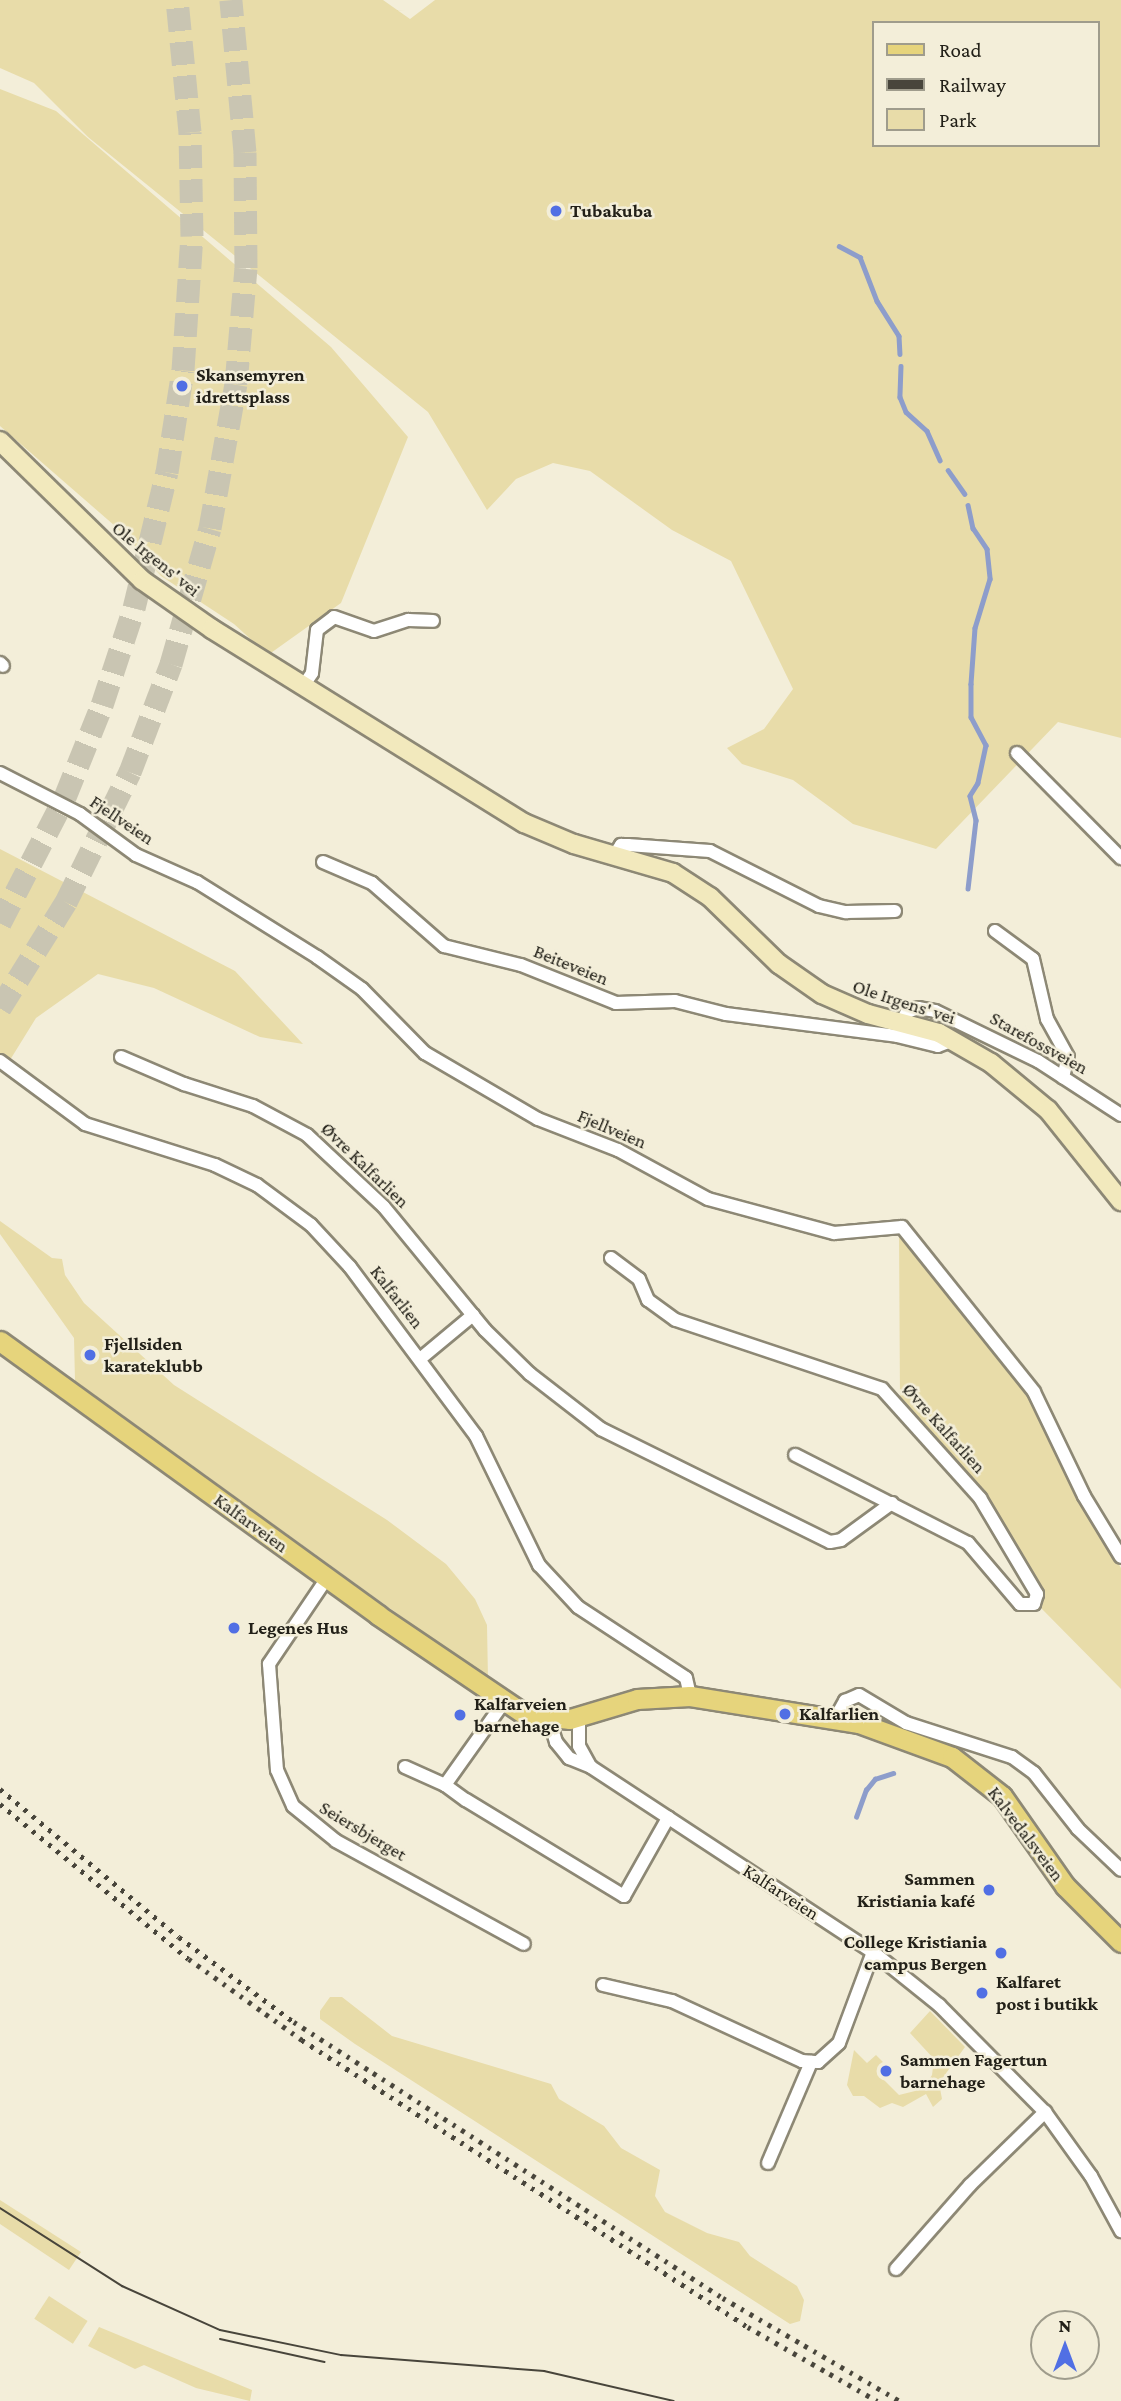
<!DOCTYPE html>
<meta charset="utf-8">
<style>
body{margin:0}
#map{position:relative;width:1121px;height:2401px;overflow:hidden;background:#f3eed9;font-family:"Crimson Pro",serif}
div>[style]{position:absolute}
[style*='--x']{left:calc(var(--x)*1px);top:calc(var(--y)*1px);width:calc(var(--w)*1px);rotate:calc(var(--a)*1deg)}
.green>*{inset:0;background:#e8dca9;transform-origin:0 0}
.stream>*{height:4.5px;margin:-2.25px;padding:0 2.25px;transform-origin:2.25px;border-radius:2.25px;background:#8d9dcb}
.highway-tunnel>*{height:23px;margin-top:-11.5px;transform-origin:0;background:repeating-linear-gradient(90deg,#c9c5b2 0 23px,transparent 0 34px)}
.roads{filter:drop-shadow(2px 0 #8d8875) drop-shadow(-2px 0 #8d8875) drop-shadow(0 2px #8d8875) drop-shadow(0 -2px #8d8875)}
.street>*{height:12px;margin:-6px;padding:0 6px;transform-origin:6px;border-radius:6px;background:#fff}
.secondary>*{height:18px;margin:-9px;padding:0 9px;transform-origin:9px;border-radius:9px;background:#f2e9bd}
.primary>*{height:19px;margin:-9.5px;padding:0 9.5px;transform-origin:9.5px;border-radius:9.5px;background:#e6d47c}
.tram>*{height:2px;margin:-1px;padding:0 1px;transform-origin:1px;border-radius:1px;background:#48453b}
.rail>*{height:4.5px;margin-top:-2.25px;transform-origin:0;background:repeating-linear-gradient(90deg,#48453b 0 3.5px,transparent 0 10.5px)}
.dots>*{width:19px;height:19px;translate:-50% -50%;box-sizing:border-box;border:4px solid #f3eed9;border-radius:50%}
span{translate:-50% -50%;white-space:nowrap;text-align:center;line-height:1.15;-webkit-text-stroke:5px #f3eed9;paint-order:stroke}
.poi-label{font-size:19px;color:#222018;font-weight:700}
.left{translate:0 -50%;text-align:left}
.right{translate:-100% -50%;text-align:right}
.street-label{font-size:19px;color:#222018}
.legend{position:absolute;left:872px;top:21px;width:228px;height:126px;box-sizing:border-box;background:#f3eed9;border:2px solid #9f9c8c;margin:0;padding:9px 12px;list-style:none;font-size:21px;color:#222018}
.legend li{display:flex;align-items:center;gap:14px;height:35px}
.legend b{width:35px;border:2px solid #9f9c8c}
.north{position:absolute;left:1030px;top:2310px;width:70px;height:70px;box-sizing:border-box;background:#f3eed9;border:2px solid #9f9c8c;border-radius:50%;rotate:0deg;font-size:19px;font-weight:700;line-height:28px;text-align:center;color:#222018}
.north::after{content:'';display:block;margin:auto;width:24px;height:32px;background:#516fe4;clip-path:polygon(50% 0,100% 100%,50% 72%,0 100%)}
</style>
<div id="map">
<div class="green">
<i style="clip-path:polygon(evenodd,0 0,383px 0,410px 19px,435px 0,1121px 0,1121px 738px,1058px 722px,936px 849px,853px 824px,793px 780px,742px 764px,727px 748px,764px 729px,793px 689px,731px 561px,672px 530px,590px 471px,567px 466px,553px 463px,516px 479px,487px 510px,428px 412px,88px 137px,34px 83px,0 68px,0 0,874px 23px,1098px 23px,1098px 145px,874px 145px,874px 23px)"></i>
<i style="clip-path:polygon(0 89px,56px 111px,331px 347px,408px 437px,341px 603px,268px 655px,234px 624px,161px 576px,115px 526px,0 426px)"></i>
<i style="clip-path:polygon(0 849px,235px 971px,303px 1044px,260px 1037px,154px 988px,98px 974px,36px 1018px,10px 1060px,0 1057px)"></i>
<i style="clip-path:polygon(0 1221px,52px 1258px,62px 1259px,65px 1275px,84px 1303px,174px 1385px,387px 1520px,446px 1564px,475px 1599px,487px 1625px,488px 1679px,75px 1381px,74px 1338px,0 1234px)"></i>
<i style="clip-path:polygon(909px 1232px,1007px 1355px,1065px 1456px,1074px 1491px,1121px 1568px,1121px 1689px,1041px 1608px,1039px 1591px,975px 1485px,900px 1399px,899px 1233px)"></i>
<i style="clip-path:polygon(330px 1997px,342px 1997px,392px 2036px,551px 2084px,559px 2099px,604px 2126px,621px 2148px,660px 2170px,655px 2196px,665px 2212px,707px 2233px,739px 2242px,750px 2256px,797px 2286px,804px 2300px,800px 2321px,790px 2324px,355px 2044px,320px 2019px,320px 2011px)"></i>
<i style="clip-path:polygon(930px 2011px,965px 2047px,939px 2083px,942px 2099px,933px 2107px,926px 2094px,903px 2107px,892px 2103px,880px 2108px,864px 2096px,853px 2096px,847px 2085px,854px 2050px,867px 2063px,876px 2055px,885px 2064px,877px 2073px,899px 2095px,923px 2089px,932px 2075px,934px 2059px,910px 2033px)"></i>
<i style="clip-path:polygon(0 2200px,81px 2252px,69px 2270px,0 2224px)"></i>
<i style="left:49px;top:2296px;width:46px;height:27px;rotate:33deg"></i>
<i style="clip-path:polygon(99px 2327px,252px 2390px,250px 2401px,196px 2388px,144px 2365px,135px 2369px,88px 2346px)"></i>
</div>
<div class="stream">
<i style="--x:839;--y:246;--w:24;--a:28"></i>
<i style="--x:860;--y:257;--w:47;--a:68.9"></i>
<i style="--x:877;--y:301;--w:41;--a:57.8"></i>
<i style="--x:899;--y:336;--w:18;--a:87"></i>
<i style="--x:901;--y:366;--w:31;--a:92"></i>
<i style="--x:900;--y:397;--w:16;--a:68"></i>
<i style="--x:906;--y:412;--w:28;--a:42"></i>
<i style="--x:927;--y:431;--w:32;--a:66"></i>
<i style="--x:948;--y:470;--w:29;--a:55"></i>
<i style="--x:968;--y:505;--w:24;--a:78"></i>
<i style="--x:973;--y:528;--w:25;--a:56"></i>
<i style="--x:987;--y:549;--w:30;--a:84"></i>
<i style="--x:990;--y:579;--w:51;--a:107"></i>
<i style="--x:975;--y:628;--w:56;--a:94.1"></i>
<i style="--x:971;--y:684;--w:33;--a:90"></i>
<i style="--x:971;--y:717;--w:32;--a:62"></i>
<i style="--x:986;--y:745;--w:39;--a:102"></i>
<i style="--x:978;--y:783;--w:15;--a:122"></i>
<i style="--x:970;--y:796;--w:25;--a:76"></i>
<i style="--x:976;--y:820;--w:69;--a:96.6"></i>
<i style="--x:856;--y:1817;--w:29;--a:-70"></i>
<i style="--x:866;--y:1790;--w:14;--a:-51"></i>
<i style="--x:875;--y:1779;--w:19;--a:-18"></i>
</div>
<div class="highway-tunnel">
<i style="--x:0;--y:923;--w:142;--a:-62.7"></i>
<i style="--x:65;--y:797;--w:99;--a:-68.1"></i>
<i style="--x:102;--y:705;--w:102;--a:-71.7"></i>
<i style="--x:134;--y:608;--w:140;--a:-76.4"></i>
<i style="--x:167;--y:472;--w:103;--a:-81.1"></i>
<i style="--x:183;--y:370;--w:134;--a:-86.2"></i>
<i style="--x:192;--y:236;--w:104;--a:-91.1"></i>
<i style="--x:190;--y:132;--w:133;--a:-95.6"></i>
<i style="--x:0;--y:1008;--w:125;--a:-58.1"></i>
<i style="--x:66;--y:902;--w:145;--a:-63.8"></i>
<i style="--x:130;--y:772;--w:116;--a:-69.2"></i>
<i style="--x:171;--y:664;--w:141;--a:-74"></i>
<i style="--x:210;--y:528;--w:146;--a:-79.8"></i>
<i style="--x:236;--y:384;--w:116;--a:-85.1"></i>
<i style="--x:246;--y:268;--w:116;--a:-90.5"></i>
<i style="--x:245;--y:152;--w:153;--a:-95.3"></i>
</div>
<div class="roads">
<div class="street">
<i style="--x:0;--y:663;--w:4;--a:45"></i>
<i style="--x:304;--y:685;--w:14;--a:-56"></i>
<i style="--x:312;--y:673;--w:43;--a:-83.4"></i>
<i style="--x:317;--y:630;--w:21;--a:-37"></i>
<i style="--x:334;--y:617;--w:42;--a:19.3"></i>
<i style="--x:374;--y:631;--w:36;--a:-18"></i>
<i style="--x:408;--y:620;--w:25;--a:2"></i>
<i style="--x:1017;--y:753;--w:148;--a:45.3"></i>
<i style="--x:0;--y:773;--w:90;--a:27.1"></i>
<i style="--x:80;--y:814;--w:69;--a:36.2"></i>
<i style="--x:136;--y:855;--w:67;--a:23.9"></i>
<i style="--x:197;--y:882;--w:142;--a:32"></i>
<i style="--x:317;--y:957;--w:55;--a:35.4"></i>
<i style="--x:362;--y:989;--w:90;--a:45.5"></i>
<i style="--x:425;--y:1053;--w:131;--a:30.3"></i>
<i style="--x:538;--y:1119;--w:86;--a:21.2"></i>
<i style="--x:618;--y:1150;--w:102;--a:28.6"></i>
<i style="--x:708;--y:1199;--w:131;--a:15.1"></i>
<i style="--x:834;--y:1233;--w:68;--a:-5"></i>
<i style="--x:902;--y:1227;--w:211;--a:51.3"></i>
<i style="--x:1034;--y:1392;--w:115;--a:64.3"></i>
<i style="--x:1084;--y:1496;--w:71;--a:58.8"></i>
<i style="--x:615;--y:854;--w:11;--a:-56"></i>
<i style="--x:621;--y:845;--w:7;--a:0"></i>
<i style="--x:628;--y:845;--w:82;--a:4.2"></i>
<i style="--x:710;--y:851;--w:122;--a:26.8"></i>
<i style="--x:819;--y:906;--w:28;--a:13"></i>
<i style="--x:846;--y:912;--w:49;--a:-1.2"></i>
<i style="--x:323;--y:862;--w:53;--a:23.2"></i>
<i style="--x:372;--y:883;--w:96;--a:41.2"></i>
<i style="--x:444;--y:946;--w:79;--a:13.9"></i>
<i style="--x:521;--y:965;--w:102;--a:21.8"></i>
<i style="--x:616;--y:1003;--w:59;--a:-1.9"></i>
<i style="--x:675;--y:1001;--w:53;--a:14.3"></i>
<i style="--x:726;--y:1014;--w:172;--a:7.3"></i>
<i style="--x:897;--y:1036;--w:42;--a:13.7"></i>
<i style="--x:938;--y:1046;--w:17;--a:-21"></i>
<i style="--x:995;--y:931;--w:47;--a:36.4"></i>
<i style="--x:1033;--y:959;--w:62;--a:76.9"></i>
<i style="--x:1047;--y:1019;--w:43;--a:61.1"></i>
<i style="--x:1068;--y:1057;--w:21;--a:104"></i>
<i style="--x:901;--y:1022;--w:12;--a:-59"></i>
<i style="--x:907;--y:1012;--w:12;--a:-20"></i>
<i style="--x:918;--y:1008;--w:17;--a:10"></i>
<i style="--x:935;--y:1011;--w:114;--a:25.9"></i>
<i style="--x:1038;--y:1061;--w:99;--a:33"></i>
<i style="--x:121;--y:1057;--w:69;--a:23.2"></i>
<i style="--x:184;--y:1084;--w:72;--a:17.7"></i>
<i style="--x:253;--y:1106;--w:61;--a:28.2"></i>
<i style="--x:307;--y:1135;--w:105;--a:43.1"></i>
<i style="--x:384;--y:1207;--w:159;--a:50.6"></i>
<i style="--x:485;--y:1330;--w:63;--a:44.4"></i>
<i style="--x:530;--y:1374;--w:90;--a:37.8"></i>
<i style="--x:601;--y:1429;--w:255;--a:26.3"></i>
<i style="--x:830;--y:1542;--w:11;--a:-10"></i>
<i style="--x:841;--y:1540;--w:63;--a:-36"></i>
<i style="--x:0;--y:1061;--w:106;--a:36.5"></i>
<i style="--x:85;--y:1124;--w:136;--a:17.5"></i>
<i style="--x:215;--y:1165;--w:47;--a:25.5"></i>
<i style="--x:257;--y:1185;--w:67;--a:36.5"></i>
<i style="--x:311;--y:1225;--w:57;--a:47.1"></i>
<i style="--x:350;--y:1267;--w:211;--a:53.3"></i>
<i style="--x:476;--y:1436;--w:144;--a:64"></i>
<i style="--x:539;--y:1565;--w:57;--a:47.1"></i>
<i style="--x:578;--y:1607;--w:129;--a:33.3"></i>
<i style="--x:686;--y:1678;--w:18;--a:77"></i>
<i style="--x:611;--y:1258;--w:35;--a:37"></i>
<i style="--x:639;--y:1279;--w:23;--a:67"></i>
<i style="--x:648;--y:1300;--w:34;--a:36"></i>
<i style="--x:676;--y:1320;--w:217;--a:18.5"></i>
<i style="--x:882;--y:1389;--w:147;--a:48"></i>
<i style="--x:980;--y:1498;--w:112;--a:59.3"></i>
<i style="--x:1037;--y:1594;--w:10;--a:107"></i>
<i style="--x:1034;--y:1604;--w:14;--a:180"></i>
<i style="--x:1020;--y:1604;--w:80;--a:-130.4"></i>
<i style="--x:968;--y:1543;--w:194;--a:-153"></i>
<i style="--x:420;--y:1359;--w:69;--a:-39.7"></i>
<i style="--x:327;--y:1578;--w:104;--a:124"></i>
<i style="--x:269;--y:1664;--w:106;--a:85.7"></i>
<i style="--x:277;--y:1770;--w:39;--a:66"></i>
<i style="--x:293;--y:1806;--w:55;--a:39.1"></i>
<i style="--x:336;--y:1841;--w:214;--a:28.7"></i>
<i style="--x:504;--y:1702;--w:102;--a:125.4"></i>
<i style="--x:445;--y:1785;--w:26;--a:36"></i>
<i style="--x:466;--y:1800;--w:185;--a:31.3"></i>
<i style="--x:624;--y:1896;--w:90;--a:-60.6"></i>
<i style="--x:579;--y:1716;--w:30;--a:90"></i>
<i style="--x:579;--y:1746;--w:23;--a:61"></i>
<i style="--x:549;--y:1719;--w:24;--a:73"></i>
<i style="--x:556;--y:1742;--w:21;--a:51"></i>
<i style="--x:569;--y:1758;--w:24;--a:22"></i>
<i style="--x:591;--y:1767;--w:337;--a:33.3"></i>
<i style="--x:873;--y:1952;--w:85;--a:38.8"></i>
<i style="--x:939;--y:2005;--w:151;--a:45.3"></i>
<i style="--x:1045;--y:2112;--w:79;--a:54.3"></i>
<i style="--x:1091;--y:2176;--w:63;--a:61.4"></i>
<i style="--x:835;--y:1719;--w:21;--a:-61"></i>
<i style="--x:845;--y:1701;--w:15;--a:-23"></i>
<i style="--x:859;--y:1695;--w:55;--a:30.8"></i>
<i style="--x:906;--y:1723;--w:111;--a:17.8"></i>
<i style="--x:1012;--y:1757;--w:27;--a:36"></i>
<i style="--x:1034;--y:1773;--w:71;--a:51.8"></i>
<i style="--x:1078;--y:1829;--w:59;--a:43.6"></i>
<i style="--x:405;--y:1767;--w:44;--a:24.2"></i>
<i style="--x:603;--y:1985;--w:71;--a:13.1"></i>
<i style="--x:672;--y:2001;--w:143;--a:24.8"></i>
<i style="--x:802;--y:2061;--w:16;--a:4"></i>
<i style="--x:818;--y:2062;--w:28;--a:-42"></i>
<i style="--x:839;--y:2043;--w:97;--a:-69.5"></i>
<i style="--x:768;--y:2163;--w:110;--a:-66.9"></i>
<i style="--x:896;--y:2269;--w:112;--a:-48.6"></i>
<i style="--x:970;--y:2185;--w:105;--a:-44.2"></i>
</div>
<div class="secondary">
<i style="--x:0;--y:441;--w:199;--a:44.4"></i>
<i style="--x:142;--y:580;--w:85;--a:35"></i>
<i style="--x:212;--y:629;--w:367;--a:31.9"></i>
<i style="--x:524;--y:823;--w:54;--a:22.8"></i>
<i style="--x:574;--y:844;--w:103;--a:16.3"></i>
<i style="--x:673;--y:873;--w:44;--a:33"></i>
<i style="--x:710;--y:897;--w:96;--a:44.2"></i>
<i style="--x:779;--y:964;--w:52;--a:34.9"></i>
<i style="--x:822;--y:994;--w:50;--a:23.5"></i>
<i style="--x:868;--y:1014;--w:73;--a:15"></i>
<i style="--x:939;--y:1033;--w:60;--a:30"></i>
<i style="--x:991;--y:1063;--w:74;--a:39.5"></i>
<i style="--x:1048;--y:1110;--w:117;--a:51.3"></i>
</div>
<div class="primary">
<i style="--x:0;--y:1341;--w:467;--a:35.9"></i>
<i style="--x:378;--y:1615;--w:176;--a:34.1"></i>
<i style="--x:524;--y:1714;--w:46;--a:6.2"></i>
<i style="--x:570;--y:1719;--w:70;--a:-16.6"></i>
<i style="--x:637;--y:1699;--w:53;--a:-3.2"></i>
<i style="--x:690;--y:1696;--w:171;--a:9.1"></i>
<i style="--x:859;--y:1723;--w:99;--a:20.1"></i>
<i style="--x:952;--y:1757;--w:63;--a:38"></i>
<i style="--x:1002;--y:1796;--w:110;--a:55"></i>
<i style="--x:1065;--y:1886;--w:79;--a:45"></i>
</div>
</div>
<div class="tram">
<i style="--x:0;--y:2208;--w:145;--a:32.6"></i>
<i style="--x:122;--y:2286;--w:107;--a:24.2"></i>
<i style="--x:220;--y:2330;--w:124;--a:11.7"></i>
<i style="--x:341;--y:2355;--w:204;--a:4.5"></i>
<i style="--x:544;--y:2371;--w:133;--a:13"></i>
<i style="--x:220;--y:2339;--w:107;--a:12.4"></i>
</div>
<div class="rail">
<i style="--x:0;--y:1789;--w:232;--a:39.6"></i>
<i style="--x:179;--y:1937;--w:143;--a:36.5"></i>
<i style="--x:294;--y:2022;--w:510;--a:32.76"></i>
<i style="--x:723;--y:2298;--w:205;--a:30.2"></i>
<i style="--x:0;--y:1804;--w:244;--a:39.4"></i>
<i style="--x:189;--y:1959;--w:139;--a:35.6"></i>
<i style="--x:302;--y:2040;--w:530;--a:32.76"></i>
<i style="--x:748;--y:2327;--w:149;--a:29.8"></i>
</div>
<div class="dots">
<i style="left:556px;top:211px;background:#516fe4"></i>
<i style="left:182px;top:386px;background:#516fe4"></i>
<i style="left:90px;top:1355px;background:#516fe4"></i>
<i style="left:234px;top:1628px;background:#516fe4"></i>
<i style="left:785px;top:1714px;background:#516fe4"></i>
<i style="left:460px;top:1715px;background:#516fe4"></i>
<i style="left:989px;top:1890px;background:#516fe4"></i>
<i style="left:1001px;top:1953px;background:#516fe4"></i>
<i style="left:982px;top:1993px;background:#516fe4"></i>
<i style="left:886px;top:2071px;background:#516fe4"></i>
</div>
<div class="poi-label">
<span class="left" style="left:570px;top:211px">Tubakuba</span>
<span class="left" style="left:196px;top:386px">Skansemyren<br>idrettsplass</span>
<span class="left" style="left:104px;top:1355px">Fjellsiden<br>karateklubb</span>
<span class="left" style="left:248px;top:1628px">Legenes Hus</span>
<span class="left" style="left:474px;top:1715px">Kalfarveien<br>barnehage</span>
<span class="left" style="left:799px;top:1714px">Kalfarlien</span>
<span class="right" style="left:975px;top:1890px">Sammen<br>Kristiania kafé</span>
<span class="right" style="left:987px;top:1953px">College Kristiania<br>campus Bergen</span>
<span class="left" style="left:996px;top:1993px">Kalfaret<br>post i butikk</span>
<span class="left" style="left:900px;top:2071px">Sammen Fagertun<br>barnehage</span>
</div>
<div class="street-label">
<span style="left:156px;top:559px;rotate:39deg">Ole Irgens' vei</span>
<span style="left:122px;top:820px;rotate:34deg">Fjellveien</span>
<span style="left:571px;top:965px;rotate:22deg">Beiteveien</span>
<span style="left:904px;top:1002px;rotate:18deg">Ole Irgens' vei</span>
<span style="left:1039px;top:1043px;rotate:29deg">Starefossveien</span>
<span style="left:612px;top:1129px;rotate:23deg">Fjellveien</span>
<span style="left:365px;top:1165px;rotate:44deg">Øvre Kalfarlien</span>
<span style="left:397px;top:1297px;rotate:52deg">Kalfarlien</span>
<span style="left:944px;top:1428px;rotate:48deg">Øvre Kalfarlien</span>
<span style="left:251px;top:1523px;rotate:36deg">Kalfarveien</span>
<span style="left:363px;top:1831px;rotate:31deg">Seiersbjerget</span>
<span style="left:1026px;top:1834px;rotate:53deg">Kalvedalsveien</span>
<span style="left:781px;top:1892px;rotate:33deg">Kalfarveien</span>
</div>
<ul class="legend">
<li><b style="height:9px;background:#e6d47c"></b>Road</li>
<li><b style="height:9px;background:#48453b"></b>Railway</li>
<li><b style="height:19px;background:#e8dca9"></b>Park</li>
</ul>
<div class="north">N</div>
</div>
